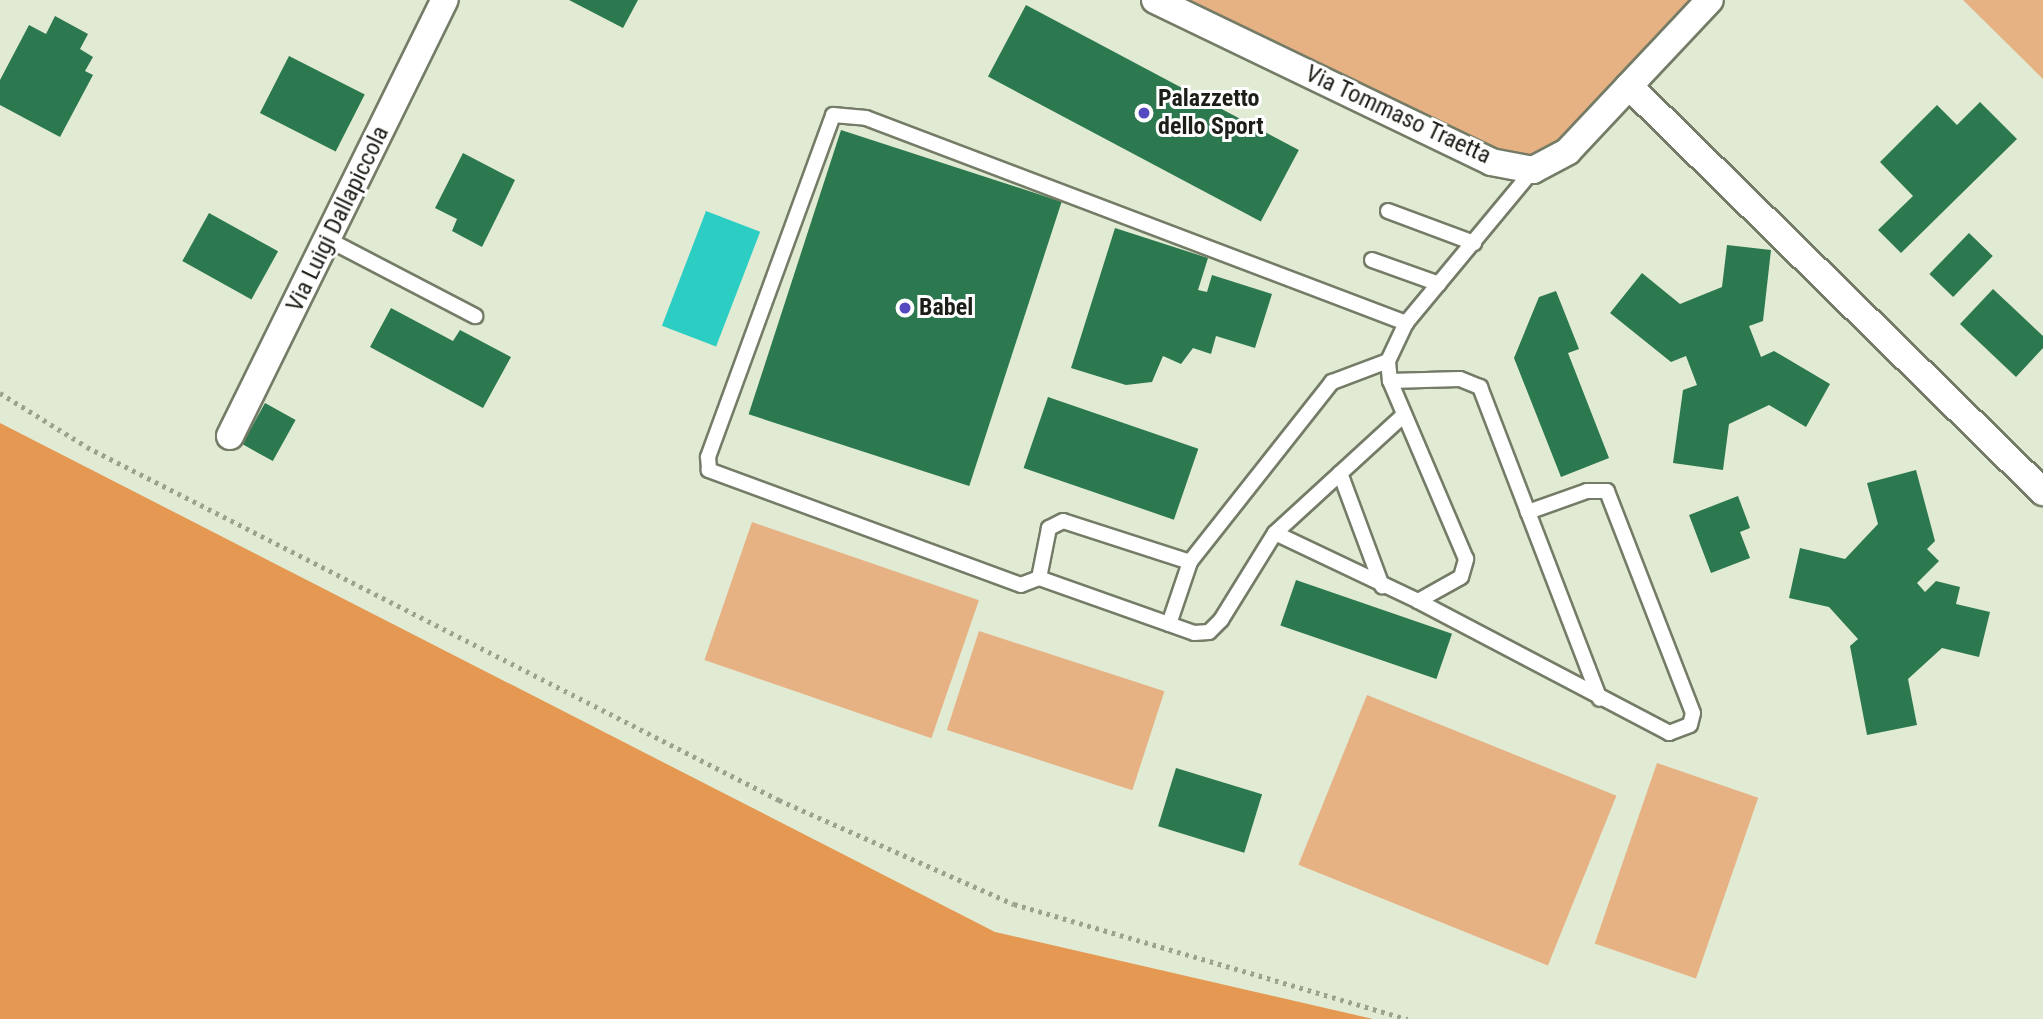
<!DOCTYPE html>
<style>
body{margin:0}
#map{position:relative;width:2043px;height:1019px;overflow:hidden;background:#e1ead3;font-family:"Roboto Condensed",sans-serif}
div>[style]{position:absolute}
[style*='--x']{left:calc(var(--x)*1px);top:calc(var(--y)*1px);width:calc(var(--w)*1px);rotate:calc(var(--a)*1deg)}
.green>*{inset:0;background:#e6b183;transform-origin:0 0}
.forest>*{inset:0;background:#e49851}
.water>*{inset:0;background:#2ccdc2;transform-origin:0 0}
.building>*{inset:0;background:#2c794f;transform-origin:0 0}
.path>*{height:4.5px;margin-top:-2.25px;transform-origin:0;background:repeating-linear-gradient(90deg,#9ba290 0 3.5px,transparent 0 8.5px)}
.roads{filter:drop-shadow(2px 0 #747c67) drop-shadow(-2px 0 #747c67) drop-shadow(0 2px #747c67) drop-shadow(0 -2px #747c67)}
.lane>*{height:14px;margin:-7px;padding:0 7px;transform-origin:7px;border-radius:7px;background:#fff}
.street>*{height:26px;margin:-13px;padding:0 13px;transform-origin:13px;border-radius:13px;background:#fff}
.dots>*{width:19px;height:19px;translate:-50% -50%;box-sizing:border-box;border:4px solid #fff;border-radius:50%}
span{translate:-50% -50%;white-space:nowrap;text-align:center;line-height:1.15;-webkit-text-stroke:6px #fff;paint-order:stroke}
.poi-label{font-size:24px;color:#1c1f17;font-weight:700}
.left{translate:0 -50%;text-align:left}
.street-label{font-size:24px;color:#1c1f17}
</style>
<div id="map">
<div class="green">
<i style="clip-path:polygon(1155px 0,1710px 0,1533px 170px)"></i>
<i style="clip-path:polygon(1963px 0,2043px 0,2043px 79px)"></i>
<i style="left:752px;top:522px;width:240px;height:146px;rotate:19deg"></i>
<i style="left:979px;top:631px;width:195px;height:104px;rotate:18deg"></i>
<i style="left:1367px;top:695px;width:269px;height:183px;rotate:22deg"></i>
<i style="left:1657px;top:763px;width:107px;height:191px;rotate:19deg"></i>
</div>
<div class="forest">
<i style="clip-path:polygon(0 423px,995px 932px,1373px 1019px,0 1019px)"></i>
</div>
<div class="water">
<i style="left:706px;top:211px;width:58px;height:123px;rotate:21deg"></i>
</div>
<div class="building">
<i style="clip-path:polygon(569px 0,638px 0,623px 28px)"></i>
<i style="left:1026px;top:5px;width:309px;height:81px;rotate:28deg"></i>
<i style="clip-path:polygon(55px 16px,88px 34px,80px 49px,93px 57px,85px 71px,93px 75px,60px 137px,0 105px,0 80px,29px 25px,46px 34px)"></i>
<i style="left:289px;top:56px;width:85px;height:64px;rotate:27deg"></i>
<i style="clip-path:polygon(1980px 102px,2017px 139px,1901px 253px,1878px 230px,1913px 196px,1880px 162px,1937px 105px,1957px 125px)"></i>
<i style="left:841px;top:130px;width:232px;height:299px;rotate:18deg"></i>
<i style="clip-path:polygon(463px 153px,515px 180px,482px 247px,452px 231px,457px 219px,435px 208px)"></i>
<i style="left:209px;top:213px;width:79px;height:55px;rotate:29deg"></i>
<i style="clip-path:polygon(1115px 228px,1208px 258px,1198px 290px,1207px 292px,1212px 275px,1272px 294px,1255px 348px,1216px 336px,1211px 354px,1193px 348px,1181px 364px,1163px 356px,1152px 382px,1126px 385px,1071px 368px)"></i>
<i style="left:1969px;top:233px;width:33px;height:57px;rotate:44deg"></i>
<i style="clip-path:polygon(1727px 245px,1771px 250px,1763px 321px,1749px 326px,1761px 357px,1774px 351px,1830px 384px,1806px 427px,1769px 405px,1729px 424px,1723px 470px,1673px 463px,1683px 390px,1697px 385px,1686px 356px,1671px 362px,1610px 313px,1642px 273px,1680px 304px,1722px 287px)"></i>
<i style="clip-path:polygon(1993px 289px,2043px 336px,2043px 348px,2016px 377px,1960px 324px)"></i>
<i style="clip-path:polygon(1556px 291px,1579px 349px,1568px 353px,1609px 458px,1561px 477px,1514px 358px,1539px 297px)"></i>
<i style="clip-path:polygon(391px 308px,453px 341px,460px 330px,511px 357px,483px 408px,370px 347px)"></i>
<i style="left:1048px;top:397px;width:159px;height:75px;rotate:19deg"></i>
<i style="left:265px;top:403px;width:35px;height:47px;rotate:29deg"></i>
<i style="clip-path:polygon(1916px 470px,1935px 541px,1927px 549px,1939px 561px,1917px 583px,1925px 592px,1936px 581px,1960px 587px,1956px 604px,1990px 612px,1979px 657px,1942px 648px,1908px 679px,1917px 725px,1867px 735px,1850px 646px,1858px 639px,1829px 607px,1789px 598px,1800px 548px,1845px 559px,1878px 524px,1867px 483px)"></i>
<i style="clip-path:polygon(1738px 496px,1750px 528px,1740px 532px,1750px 558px,1711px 573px,1689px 515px)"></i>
<i style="left:1296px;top:580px;width:165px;height:48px;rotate:19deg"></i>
<i style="left:1176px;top:768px;width:90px;height:61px;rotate:17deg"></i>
</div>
<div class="path">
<i style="--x:0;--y:393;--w:102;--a:31.8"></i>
<i style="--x:87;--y:447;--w:777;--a:27.03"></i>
<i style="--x:779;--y:800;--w:257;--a:23.9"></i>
<i style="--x:1014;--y:904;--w:410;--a:16.3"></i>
</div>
<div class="roads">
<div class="lane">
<i style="--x:1388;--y:211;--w:92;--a:20.4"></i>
<i style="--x:329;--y:240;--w:165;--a:27.5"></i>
<i style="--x:1372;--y:260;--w:71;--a:19.7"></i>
<i style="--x:1388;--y:361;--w:60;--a:159.4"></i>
<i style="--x:1332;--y:382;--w:229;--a:128.3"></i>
<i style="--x:1190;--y:562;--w:133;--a:-162.1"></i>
<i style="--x:1063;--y:521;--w:16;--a:153"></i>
<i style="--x:1049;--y:528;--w:51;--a:101.3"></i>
<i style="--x:1039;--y:578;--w:164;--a:19.5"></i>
<i style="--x:1194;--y:633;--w:15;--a:-4"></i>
<i style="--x:1209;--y:632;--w:17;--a:-45"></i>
<i style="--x:1221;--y:620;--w:102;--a:-58.2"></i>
<i style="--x:1275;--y:533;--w:158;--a:25.4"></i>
<i style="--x:1418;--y:601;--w:49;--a:-29.2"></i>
<i style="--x:1461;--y:577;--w:19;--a:-74"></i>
<i style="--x:1466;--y:559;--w:194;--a:-113.1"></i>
<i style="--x:1390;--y:381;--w:20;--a:-96"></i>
<i style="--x:1388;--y:361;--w:42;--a:-64.7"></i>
<i style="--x:1406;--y:323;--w:199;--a:-50.3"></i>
<i style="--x:1390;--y:381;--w:70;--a:-1.6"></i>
<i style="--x:1460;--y:379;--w:22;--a:22"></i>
<i style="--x:1480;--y:387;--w:334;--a:69"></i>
<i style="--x:1340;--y:473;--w:121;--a:69.6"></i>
<i style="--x:1275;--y:533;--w:175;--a:-42.5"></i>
<i style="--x:1039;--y:578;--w:19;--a:159"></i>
<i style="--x:1021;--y:585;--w:333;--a:-159.8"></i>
<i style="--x:709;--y:470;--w:13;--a:-94"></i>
<i style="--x:708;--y:457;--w:364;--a:-69.9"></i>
<i style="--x:833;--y:115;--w:33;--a:5"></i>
<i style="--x:866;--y:118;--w:578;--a:20.79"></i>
<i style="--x:1418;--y:601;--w:284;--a:27.7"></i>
<i style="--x:1669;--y:733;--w:22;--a:-21"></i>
<i style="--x:1690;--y:725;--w:12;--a:-76"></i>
<i style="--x:1693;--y:713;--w:238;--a:-111.2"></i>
<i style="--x:1607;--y:491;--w:20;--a:180"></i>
<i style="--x:1587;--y:491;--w:63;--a:160.4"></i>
<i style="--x:1169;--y:624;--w:65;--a:-71.3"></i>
</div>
<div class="street">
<i style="--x:1155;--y:0;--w:373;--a:25.7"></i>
<i style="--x:1491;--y:162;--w:43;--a:10.8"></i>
<i style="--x:1533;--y:170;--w:40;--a:-28"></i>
<i style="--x:1568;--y:151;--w:207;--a:-46.8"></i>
<i style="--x:1629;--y:86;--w:580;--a:44.44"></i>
<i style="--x:230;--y:436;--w:486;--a:-63.8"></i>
</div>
</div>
<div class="dots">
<i style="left:1144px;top:113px;background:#5449c1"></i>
<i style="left:905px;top:308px;background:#5449c1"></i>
</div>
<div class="poi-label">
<span class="left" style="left:1158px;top:113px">Palazzetto<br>dello Sport</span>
<span class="left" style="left:919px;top:308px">Babel</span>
</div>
<div class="street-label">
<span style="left:1398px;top:115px;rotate:25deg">Via Tommaso Traetta</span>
<span style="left:338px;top:219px;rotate:-64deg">Via Luigi Dallapiccola</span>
</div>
</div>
